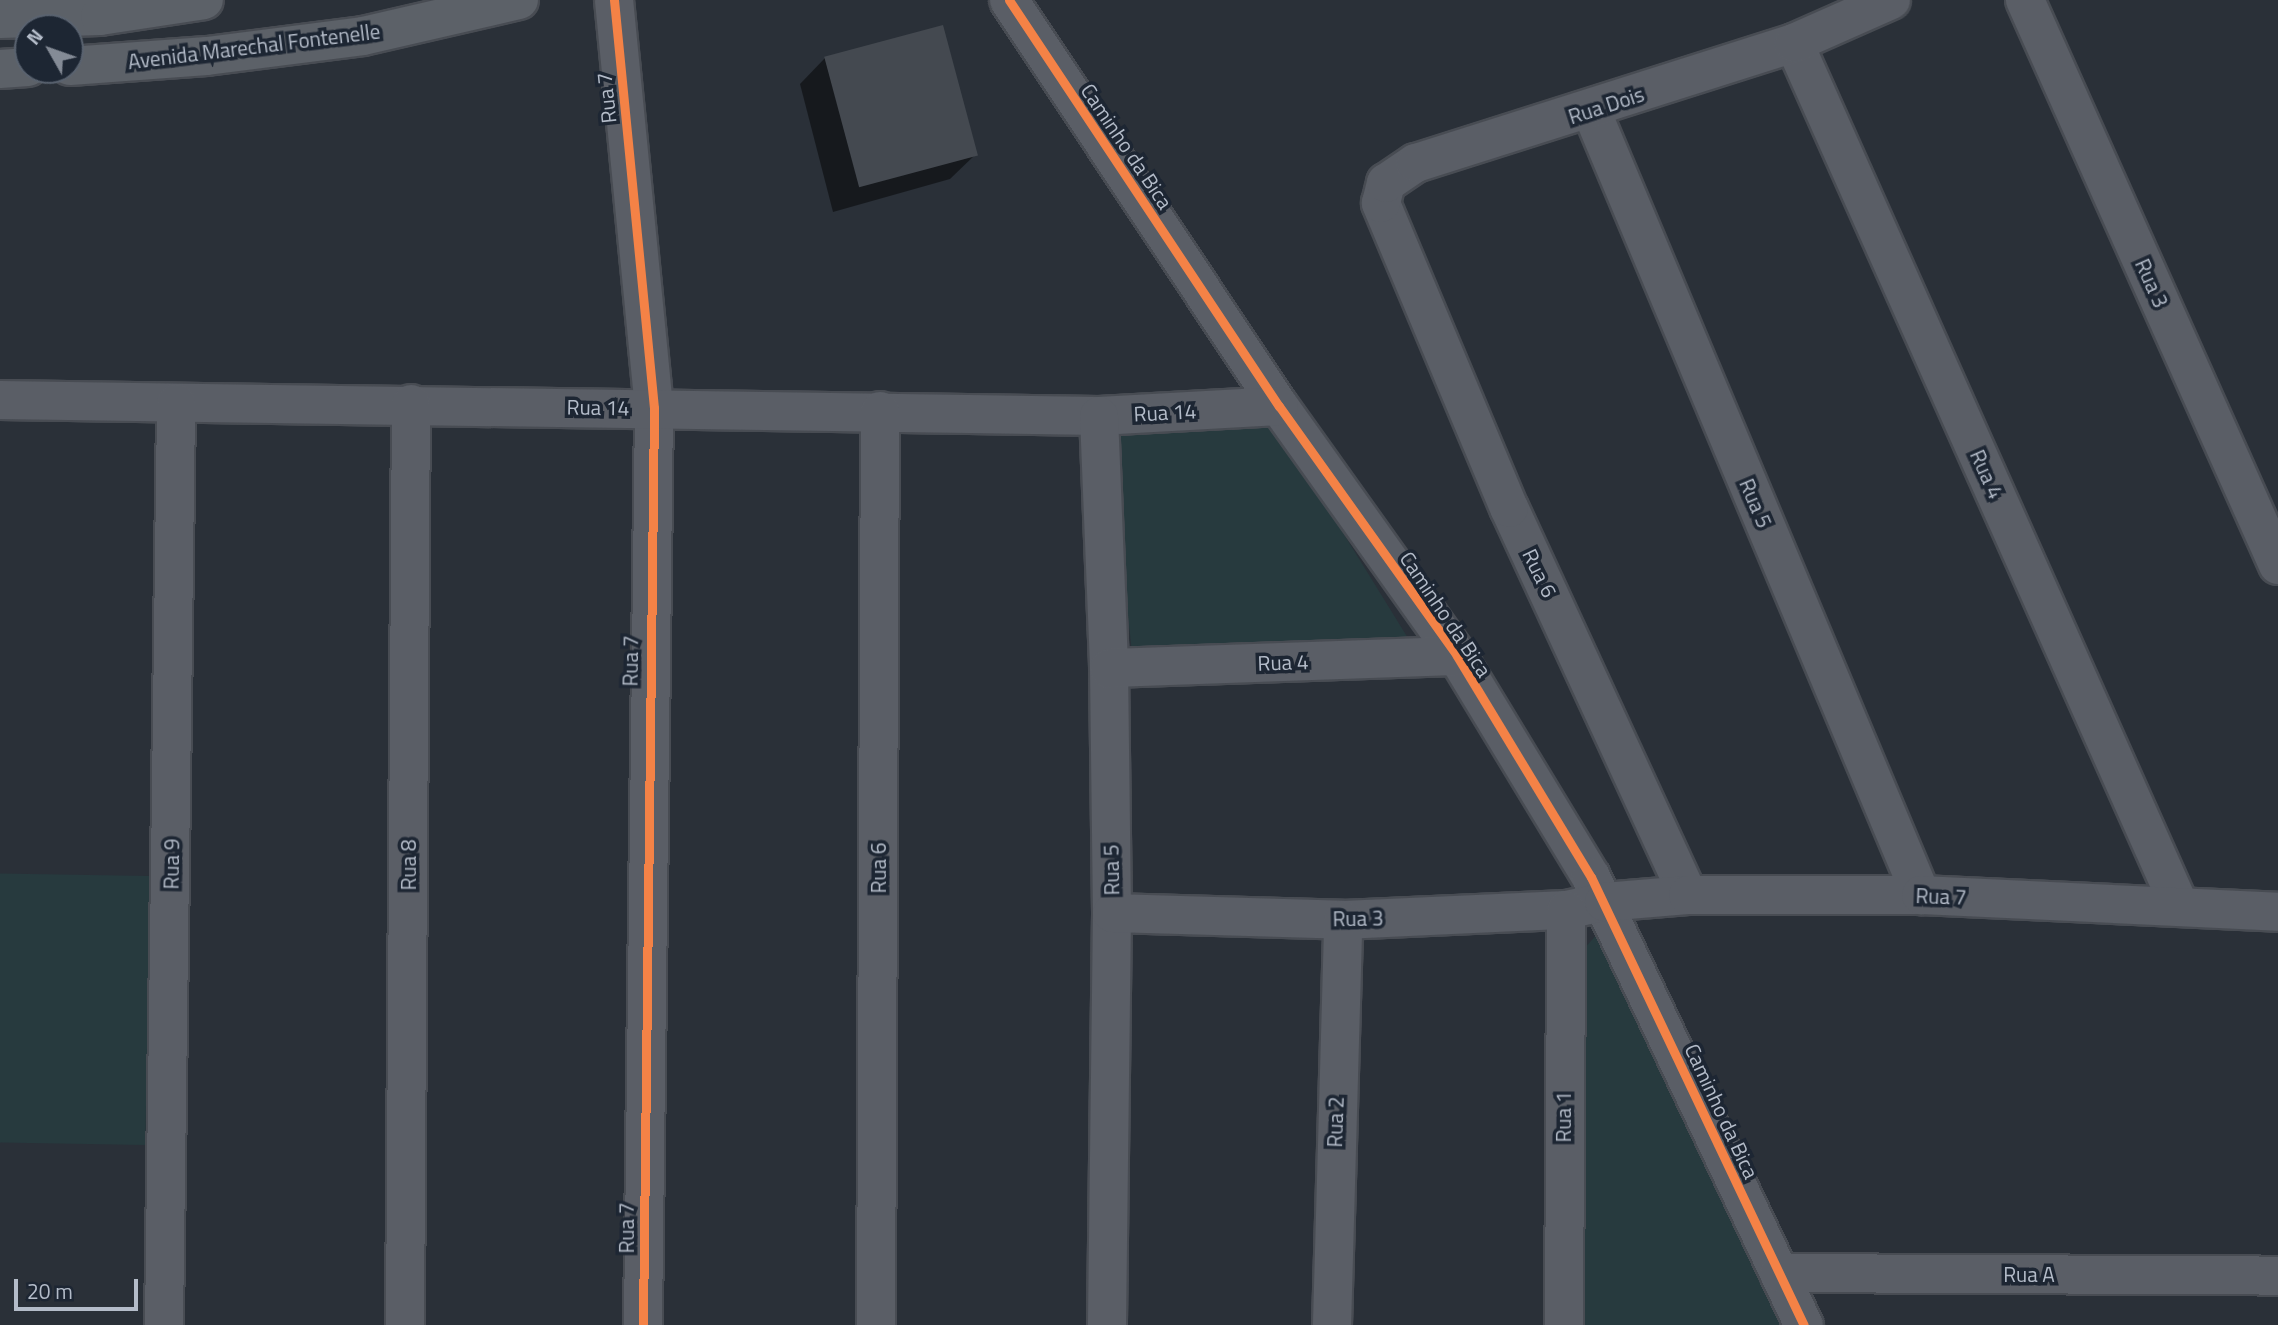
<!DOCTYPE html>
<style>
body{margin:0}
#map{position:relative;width:2278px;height:1325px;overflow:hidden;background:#2a3038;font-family:"Titillium Web",sans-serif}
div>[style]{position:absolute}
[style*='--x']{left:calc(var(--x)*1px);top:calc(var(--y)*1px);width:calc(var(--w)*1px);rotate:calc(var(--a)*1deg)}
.green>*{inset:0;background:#273a3e;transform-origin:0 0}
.shadow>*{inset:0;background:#0007}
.building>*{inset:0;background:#444950;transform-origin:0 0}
.roads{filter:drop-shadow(2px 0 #484c53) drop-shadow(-2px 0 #484c53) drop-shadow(0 2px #484c53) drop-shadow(0 -2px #484c53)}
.street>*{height:38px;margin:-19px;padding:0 19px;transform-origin:19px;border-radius:19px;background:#5a5e66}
.primary>*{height:38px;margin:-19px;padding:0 19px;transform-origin:19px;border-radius:19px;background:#5c6168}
.cycleway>*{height:9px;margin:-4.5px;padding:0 4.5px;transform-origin:4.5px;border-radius:4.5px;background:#f48246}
span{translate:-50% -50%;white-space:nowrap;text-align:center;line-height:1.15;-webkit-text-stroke:7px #1d2633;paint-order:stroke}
.street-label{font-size:21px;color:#b4bcc9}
.north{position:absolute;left:14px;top:14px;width:70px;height:70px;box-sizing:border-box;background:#1d2633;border:2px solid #59626f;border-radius:50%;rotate:310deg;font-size:19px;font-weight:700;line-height:28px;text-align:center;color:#b4bcc9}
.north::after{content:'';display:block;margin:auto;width:24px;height:32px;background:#848b96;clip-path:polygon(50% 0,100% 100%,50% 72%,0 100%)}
.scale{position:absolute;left:14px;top:1279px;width:124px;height:32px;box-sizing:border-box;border:4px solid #b4bcc9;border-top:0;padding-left:9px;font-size:21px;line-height:24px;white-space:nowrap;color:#b4bcc9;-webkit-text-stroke:5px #1d2633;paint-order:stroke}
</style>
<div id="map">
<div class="green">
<i style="clip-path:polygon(1277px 426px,1411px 643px,1133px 662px,1108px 427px)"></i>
<i style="left:150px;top:876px;width:269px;height:150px;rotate:91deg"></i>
<i style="clip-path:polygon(1603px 928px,1790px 1325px,1577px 1325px,1579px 954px)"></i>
</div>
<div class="shadow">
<i style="clip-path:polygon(825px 58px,976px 154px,950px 179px,833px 212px,800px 84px)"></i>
</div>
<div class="building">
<i style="left:943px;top:25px;width:135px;height:123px;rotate:75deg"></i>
</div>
<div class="roads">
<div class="street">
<i style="--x:614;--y:0;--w:410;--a:84.4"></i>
<i style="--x:654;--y:408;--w:917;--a:90.69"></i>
<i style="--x:1009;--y:0;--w:488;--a:56.4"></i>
<i style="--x:1279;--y:406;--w:307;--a:54.5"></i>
<i style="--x:1457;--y:656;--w:258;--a:58.8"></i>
<i style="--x:1591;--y:877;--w:496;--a:64.6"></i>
<i style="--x:2025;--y:0;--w:619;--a:65.88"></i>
<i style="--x:1794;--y:43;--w:944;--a:65.93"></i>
<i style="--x:1591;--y:110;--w:852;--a:67.2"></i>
<i style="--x:0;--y:400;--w:1099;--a:0.83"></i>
<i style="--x:1099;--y:416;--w:180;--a:-3.2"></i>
<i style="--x:1099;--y:416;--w:252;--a:87.7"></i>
<i style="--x:1109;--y:668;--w:245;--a:89.3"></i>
<i style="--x:1112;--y:913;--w:412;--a:90.7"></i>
<i style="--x:1109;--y:668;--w:348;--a:-2"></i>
<i style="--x:1688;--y:895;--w:426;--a:-114.8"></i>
<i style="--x:1509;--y:508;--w:331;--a:-112.8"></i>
<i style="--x:1381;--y:203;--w:21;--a:-76"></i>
<i style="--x:1386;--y:183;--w:36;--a:-34"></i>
<i style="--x:1416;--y:163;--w:397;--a:-17.6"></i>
<i style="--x:1794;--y:43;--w:106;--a:-23.9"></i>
<i style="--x:1112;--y:913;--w:231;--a:1.7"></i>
<i style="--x:1343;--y:920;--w:223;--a:-2.6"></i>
<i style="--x:1566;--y:910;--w:39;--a:-12"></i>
<i style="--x:1604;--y:902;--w:84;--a:-4.8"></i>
<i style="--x:1688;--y:895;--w:233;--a:0"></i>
<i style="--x:1921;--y:895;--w:357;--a:2.7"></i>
<i style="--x:1779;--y:1273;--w:499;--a:0.3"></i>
<i style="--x:164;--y:1325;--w:922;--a:-89.25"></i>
<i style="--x:405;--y:1325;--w:921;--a:-89.63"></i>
<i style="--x:876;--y:1325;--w:914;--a:-89.75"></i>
<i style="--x:1332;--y:1325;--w:405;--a:-88.4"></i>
<i style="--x:1564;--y:1325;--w:415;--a:-89.7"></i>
</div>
<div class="primary">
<i style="--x:0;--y:19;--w:100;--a:-1.7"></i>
<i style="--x:100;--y:16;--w:105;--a:-8.7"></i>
<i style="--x:70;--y:66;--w:137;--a:-4.2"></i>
<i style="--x:207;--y:56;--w:157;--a:-7.3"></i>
<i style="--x:363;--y:36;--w:160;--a:-13"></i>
<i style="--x:0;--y:69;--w:28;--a:-4"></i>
</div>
</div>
<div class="cycleway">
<i style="--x:614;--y:0;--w:410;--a:84.4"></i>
<i style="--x:654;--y:408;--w:917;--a:90.69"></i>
<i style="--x:1009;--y:0;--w:488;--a:56.4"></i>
<i style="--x:1279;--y:406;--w:307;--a:54.5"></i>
<i style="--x:1457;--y:656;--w:258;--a:58.8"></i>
<i style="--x:1591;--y:877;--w:496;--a:64.6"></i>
</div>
<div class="street-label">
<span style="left:254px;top:46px;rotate:-7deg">Avenida Marechal Fontenelle</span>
<span style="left:606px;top:98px;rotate:-96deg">Rua 7</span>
<span style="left:1606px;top:105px;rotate:-18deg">Rua Dois</span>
<span style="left:1127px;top:146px;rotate:56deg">Caminho da Bica</span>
<span style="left:2152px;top:283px;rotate:66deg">Rua 3</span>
<span style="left:598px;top:407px;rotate:1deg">Rua 14</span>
<span style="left:1165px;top:412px;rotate:-3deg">Rua 14</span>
<span style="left:1987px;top:474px;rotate:66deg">Rua 4</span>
<span style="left:1756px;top:503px;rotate:67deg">Rua 5</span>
<span style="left:1540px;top:573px;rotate:64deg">Rua 6</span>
<span style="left:1446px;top:614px;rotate:56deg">Caminho da Bica</span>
<span style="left:630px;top:661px;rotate:-89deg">Rua 7</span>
<span style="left:1283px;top:662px;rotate:-2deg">Rua 4</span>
<span style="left:171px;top:864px;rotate:-89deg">Rua 9</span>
<span style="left:408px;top:865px;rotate:-90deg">Rua 8</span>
<span style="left:878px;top:868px;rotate:-90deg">Rua 6</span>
<span style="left:1111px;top:870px;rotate:-91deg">Rua 5</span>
<span style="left:1941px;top:896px;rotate:2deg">Rua 7</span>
<span style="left:1358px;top:918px;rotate:-1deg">Rua 3</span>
<span style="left:1722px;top:1111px;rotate:65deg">Caminho da Bica</span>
<span style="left:1563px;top:1117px;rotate:-90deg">Rua 1</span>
<span style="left:1335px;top:1122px;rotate:-88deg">Rua 2</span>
<span style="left:626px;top:1228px;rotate:-90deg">Rua 7</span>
<span style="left:2029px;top:1274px">Rua A</span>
</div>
<div class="north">N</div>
<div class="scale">20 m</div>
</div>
